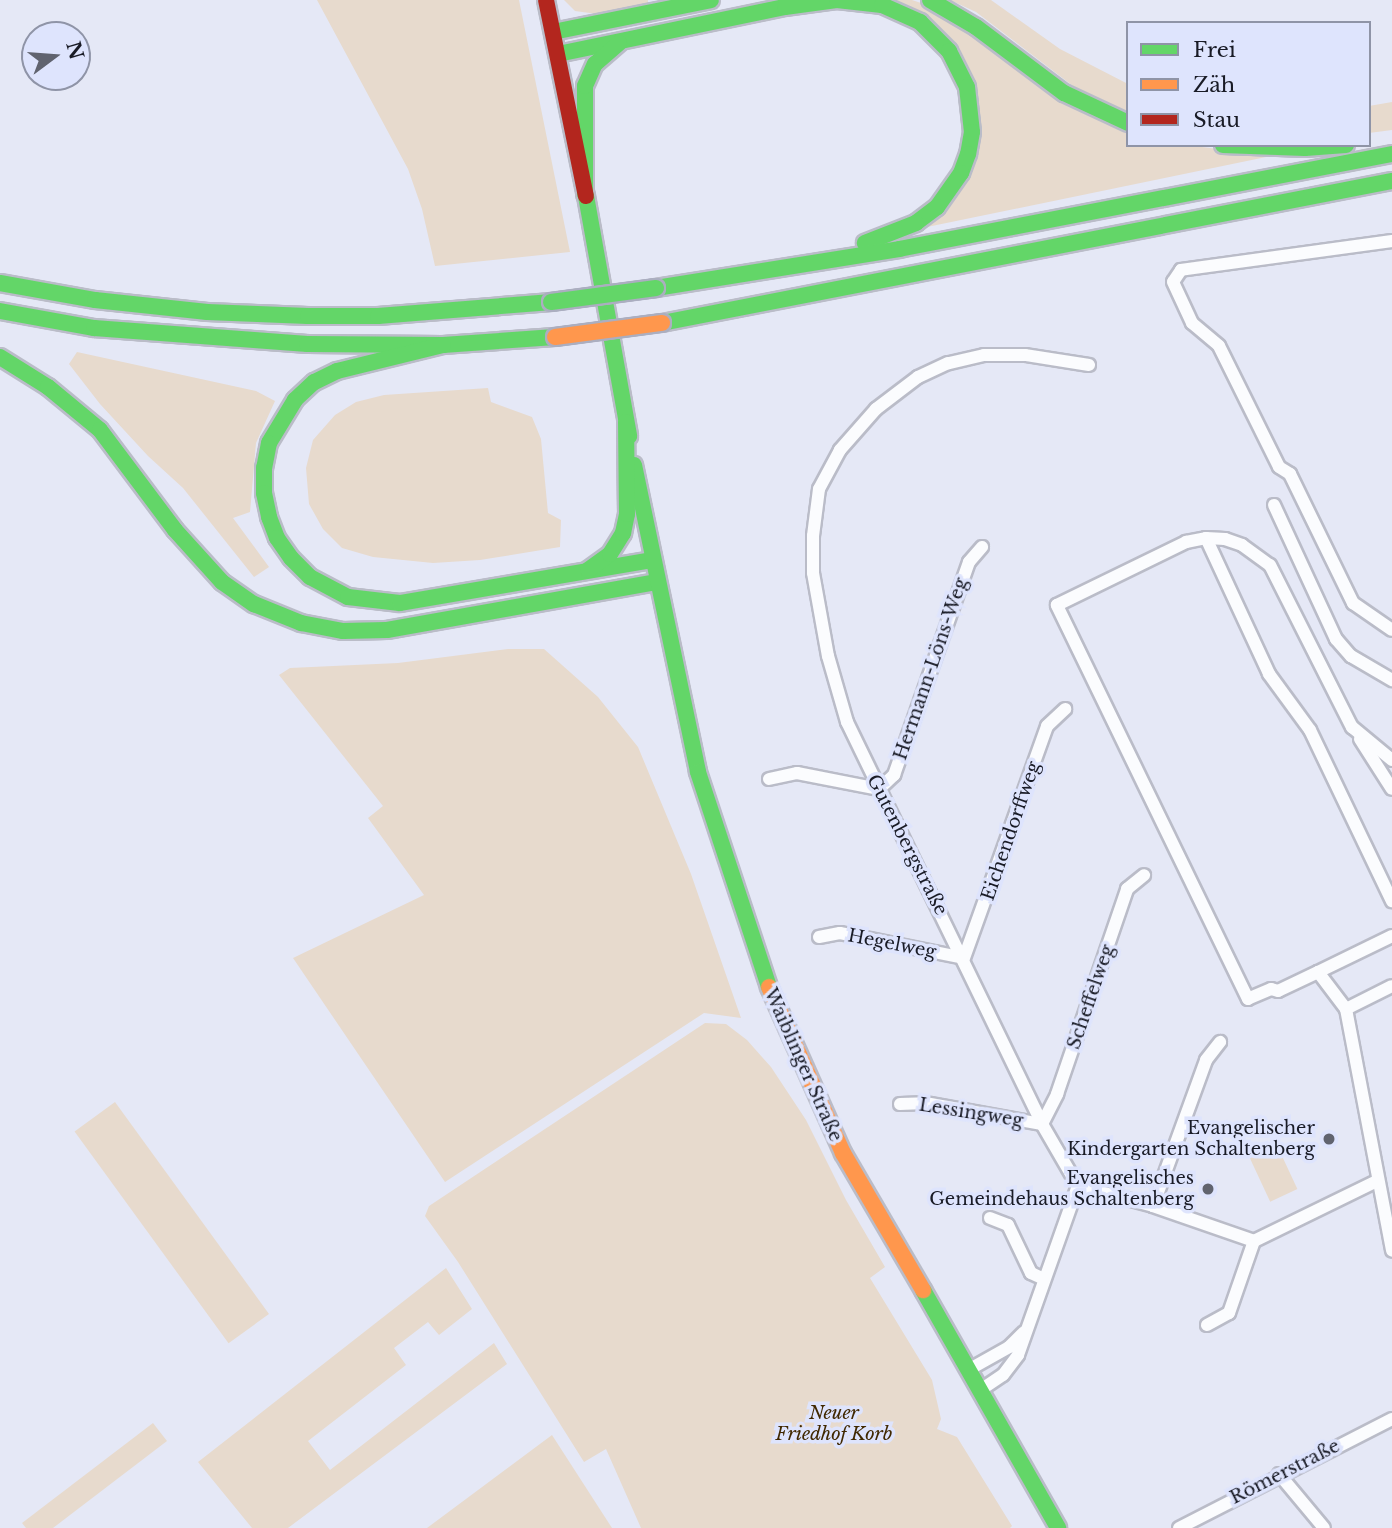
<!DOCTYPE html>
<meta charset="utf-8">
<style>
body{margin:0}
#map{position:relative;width:1392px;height:1528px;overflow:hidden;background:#e5e8f6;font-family:"Libre Baskerville",serif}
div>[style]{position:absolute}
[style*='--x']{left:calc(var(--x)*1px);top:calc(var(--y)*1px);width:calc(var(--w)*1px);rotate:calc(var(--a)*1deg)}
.green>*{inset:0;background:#e7dacd;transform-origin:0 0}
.roads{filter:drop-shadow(2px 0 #babcc8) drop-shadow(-2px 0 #babcc8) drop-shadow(0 2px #babcc8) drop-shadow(0 -2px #babcc8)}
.street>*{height:12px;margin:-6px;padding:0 6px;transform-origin:6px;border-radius:6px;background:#fbfcfe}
.fast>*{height:16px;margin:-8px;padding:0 8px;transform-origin:8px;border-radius:8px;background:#63d668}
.slow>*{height:16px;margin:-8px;padding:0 8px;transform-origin:8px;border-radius:8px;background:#ff974d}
.jam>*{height:16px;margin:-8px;padding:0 8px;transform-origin:8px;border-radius:8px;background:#b3261e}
.bridges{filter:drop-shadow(2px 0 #abaec0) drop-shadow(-2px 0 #abaec0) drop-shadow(0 2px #abaec0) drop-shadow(0 -2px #abaec0)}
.fast-bridge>*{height:16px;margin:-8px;padding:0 8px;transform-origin:8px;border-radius:8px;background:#63d668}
.slow-bridge>*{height:16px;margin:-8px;padding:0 8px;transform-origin:8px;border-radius:8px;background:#ff974d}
.dots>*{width:19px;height:19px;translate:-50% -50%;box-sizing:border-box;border:4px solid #dee4fd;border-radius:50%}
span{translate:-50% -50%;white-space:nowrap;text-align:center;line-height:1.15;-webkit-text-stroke:7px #dee4fd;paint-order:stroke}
.street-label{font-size:18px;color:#191b26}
.poi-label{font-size:18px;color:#191b26}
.right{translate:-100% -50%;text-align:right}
.park-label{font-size:18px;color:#402800;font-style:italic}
.legend{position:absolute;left:1126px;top:21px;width:245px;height:126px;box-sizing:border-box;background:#dee4fd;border:2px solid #8f94a7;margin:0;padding:9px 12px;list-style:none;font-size:21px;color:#191b26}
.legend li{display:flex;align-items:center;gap:14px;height:35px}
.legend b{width:35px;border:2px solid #8f94a7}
.north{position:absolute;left:21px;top:21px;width:70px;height:70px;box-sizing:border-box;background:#dee4fd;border:2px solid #8f94a7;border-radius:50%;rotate:74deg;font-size:19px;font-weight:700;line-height:28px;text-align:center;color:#191b26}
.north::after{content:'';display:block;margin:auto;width:24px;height:32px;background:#60636f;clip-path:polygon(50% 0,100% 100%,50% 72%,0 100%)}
</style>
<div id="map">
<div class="green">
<i style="clip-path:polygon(317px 0,519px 0,570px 252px,435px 266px,422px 209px,408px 169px)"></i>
<i style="clip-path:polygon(564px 0,648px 0,648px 3px,597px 14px,575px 11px)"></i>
<i style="clip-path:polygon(890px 0,912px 0,927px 5px,1128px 129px,1128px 145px,1187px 145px,1271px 156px,927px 227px,947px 206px,975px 88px)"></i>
<i style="clip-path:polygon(950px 0,991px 0,1060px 49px,1128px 84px,1128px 113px,1073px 86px,976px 12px)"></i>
<i style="clip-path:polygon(1392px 102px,1392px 130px,1369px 133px,1369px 106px)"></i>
<i style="clip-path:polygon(77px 352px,256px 391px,275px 401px,256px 443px,250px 512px,233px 518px,269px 567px,254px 577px,183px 488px,148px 456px,100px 404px,69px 364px)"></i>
<i style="clip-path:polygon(488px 388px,491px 402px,532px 417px,541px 439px,548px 513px,561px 520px,560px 547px,480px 560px,433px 563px,373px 557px,342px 548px,323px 529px,309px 504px,306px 468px,313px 440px,335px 415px,356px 402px,384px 395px)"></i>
<i style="clip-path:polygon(508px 649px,544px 649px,598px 697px,638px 747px,691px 874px,741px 1018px,704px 1013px,445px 1182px,293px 958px,424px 895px,368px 818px,383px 806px,279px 675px,290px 668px,398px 663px)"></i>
<i style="clip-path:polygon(705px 1023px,726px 1024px,747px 1040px,771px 1067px,806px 1120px,846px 1200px,885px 1267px,870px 1278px,932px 1380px,941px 1419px,937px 1429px,957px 1437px,1012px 1526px,1010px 1528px,641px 1528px,606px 1449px,584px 1462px,458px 1262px,425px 1216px,429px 1206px)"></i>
<i style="left:115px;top:1102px;width:262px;height:50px;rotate:54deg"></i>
<i style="left:1275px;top:1141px;width:53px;height:30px;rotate:65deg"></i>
<i style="clip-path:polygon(446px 1268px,472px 1309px,439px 1335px,428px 1322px,394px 1348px,406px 1365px,308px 1441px,330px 1470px,494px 1343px,507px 1364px,288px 1528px,252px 1528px,198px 1462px)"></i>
<i style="clip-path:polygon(153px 1423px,167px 1441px,53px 1528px,26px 1528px,22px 1523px)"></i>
<i style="clip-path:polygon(552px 1435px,612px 1528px,427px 1528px)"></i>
</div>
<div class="roads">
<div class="street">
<i style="--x:1392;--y:241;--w:213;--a:172.2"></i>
<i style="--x:1181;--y:270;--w:14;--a:124"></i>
<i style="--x:1173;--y:282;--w:45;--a:65.1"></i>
<i style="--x:1192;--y:323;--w:35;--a:40"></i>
<i style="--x:1219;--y:346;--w:135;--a:63.6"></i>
<i style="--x:1279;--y:467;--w:13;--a:32"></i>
<i style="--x:1290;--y:474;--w:144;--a:64"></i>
<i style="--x:1353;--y:603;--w:47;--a:34.7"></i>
<i style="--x:1089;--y:365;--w:65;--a:-171.1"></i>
<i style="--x:1025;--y:355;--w:41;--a:180"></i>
<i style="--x:984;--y:355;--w:37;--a:167"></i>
<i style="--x:948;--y:363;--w:33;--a:155"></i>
<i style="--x:918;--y:377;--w:53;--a:142.7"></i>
<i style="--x:876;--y:409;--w:55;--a:131.3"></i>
<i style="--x:840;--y:450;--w:44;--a:118.3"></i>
<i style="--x:819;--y:489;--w:47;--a:97.3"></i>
<i style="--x:813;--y:536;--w:37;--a:90"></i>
<i style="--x:813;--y:573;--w:84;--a:79.8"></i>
<i style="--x:828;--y:656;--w:69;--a:73.9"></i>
<i style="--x:847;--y:722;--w:447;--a:64.1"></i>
<i style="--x:1042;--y:1124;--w:72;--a:59.9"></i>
<i style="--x:1078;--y:1186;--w:78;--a:14.9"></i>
<i style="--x:1153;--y:1206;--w:107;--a:19.1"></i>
<i style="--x:1254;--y:1241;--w:137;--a:-26"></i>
<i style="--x:1274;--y:505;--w:148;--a:65.2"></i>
<i style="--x:1336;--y:639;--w:23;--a:49"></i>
<i style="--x:1351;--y:656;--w:48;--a:30.3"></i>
<i style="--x:1206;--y:538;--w:19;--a:3"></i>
<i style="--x:1225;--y:539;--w:18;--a:19"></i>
<i style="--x:1242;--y:545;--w:34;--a:36"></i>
<i style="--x:1270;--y:565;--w:182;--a:63.2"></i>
<i style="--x:1352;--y:727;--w:52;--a:39.5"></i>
<i style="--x:1360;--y:739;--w:59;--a:57.4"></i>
<i style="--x:769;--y:779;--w:29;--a:-12"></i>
<i style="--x:797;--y:773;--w:84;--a:11"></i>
<i style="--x:879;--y:789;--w:21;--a:-43"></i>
<i style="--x:894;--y:775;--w:226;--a:-70.6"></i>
<i style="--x:969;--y:562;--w:20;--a:-49"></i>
<i style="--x:1392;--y:936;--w:82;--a:154.1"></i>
<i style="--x:1318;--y:972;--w:46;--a:52.9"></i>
<i style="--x:1346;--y:1009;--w:246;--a:79.2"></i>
<i style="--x:819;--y:937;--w:21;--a:-11"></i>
<i style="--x:840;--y:933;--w:126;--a:11.4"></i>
<i style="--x:964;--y:958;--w:246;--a:-70.3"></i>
<i style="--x:1047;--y:726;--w:25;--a:-43"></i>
<i style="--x:1318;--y:972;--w:44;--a:154.6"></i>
<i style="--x:1278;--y:991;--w:7;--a:-164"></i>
<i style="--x:1271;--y:989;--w:25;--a:157"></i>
<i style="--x:1248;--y:999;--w:438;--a:-115.9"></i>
<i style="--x:1057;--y:605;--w:144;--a:-26"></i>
<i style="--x:1186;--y:542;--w:20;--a:-11"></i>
<i style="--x:1206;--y:538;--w:150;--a:65.1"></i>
<i style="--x:1269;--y:674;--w:69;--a:53.8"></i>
<i style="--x:1310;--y:730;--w:190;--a:64.4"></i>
<i style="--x:1346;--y:1009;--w:51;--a:-26.6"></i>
<i style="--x:900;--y:1104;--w:25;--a:-2"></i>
<i style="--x:925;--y:1103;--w:119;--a:10.2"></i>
<i style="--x:1042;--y:1124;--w:34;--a:-63"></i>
<i style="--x:1057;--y:1094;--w:217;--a:-71.1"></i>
<i style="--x:1127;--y:889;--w:22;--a:-39"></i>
<i style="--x:1153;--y:1206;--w:155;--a:-70"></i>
<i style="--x:1206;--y:1060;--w:23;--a:-52"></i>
<i style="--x:990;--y:1218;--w:19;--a:21"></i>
<i style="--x:1008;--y:1225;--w:53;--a:64.4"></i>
<i style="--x:1031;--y:1273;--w:14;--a:25"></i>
<i style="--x:1207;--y:1325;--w:25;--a:-29"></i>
<i style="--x:1229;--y:1313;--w:76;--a:-70.9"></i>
<i style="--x:970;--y:1369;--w:45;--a:-29.4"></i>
<i style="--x:1009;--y:1347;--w:21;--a:-45"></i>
<i style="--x:982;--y:1389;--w:25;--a:-34"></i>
<i style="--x:1003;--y:1375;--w:25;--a:-53"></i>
<i style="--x:1018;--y:1355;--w:179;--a:-70.5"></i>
<i style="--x:1279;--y:1474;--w:70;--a:50.2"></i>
<i style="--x:1179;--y:1528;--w:239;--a:-27.1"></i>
</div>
<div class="fast">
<i style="--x:930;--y:0;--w:53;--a:30.4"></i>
<i style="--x:976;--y:27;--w:110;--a:36.9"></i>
<i style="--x:1064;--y:93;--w:71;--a:25.1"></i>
<i style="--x:553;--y:32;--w:161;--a:-11.4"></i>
<i style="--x:558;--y:54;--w:232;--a:-11.7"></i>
<i style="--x:785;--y:7;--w:52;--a:-7.7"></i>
<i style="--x:837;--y:0;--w:45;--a:6.3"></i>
<i style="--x:882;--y:5;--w:42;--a:24.1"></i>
<i style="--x:920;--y:22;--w:41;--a:45"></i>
<i style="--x:949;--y:51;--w:40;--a:63.4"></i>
<i style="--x:967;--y:87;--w:45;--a:83.7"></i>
<i style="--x:972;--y:132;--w:22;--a:100"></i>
<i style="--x:968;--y:154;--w:20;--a:110"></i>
<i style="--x:961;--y:173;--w:42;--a:125.2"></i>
<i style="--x:937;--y:207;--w:26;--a:143"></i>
<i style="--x:916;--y:223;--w:55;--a:158.6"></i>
<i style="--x:1223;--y:145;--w:82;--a:2.1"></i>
<i style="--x:1305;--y:148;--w:41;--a:-4.2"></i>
<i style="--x:585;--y:194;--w:108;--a:-90"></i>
<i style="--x:585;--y:86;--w:24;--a:-66"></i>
<i style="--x:595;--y:64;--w:32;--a:-41"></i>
<i style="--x:586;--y:196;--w:244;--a:79.8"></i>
<i style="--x:0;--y:283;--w:97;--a:10.1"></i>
<i style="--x:95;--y:300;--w:113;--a:6.1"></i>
<i style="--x:207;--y:312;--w:101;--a:2.3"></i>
<i style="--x:308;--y:316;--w:70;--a:0"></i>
<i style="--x:378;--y:316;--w:174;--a:-4.6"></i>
<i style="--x:656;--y:288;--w:246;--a:-9.1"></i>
<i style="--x:899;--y:249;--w:502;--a:-10.91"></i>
<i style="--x:0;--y:311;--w:96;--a:10.3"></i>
<i style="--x:94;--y:328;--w:214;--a:4.3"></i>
<i style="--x:307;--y:344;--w:136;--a:0.4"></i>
<i style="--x:443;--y:345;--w:112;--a:-4.1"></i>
<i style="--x:662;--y:323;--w:744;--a:-11.01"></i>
<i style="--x:443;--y:345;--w:109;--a:166.2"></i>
<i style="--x:337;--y:371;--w:25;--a:154"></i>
<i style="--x:314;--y:382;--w:26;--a:137"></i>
<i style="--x:295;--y:400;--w:50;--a:121.2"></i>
<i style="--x:269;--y:443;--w:25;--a:101"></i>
<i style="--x:264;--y:468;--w:25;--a:90"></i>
<i style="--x:264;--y:493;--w:25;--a:78"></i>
<i style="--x:269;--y:517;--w:22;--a:69"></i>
<i style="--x:277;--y:538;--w:24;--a:55"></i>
<i style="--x:291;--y:558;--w:27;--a:45"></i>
<i style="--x:310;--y:577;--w:43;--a:27.8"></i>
<i style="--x:348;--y:597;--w:52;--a:6.6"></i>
<i style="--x:400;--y:603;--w:256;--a:-9.7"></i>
<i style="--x:0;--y:357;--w:57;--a:32"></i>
<i style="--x:48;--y:387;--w:67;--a:39.6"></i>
<i style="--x:100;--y:430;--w:125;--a:53.1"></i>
<i style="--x:175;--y:530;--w:70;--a:47.9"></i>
<i style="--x:222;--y:582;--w:39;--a:35"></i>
<i style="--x:254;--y:604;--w:51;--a:22"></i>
<i style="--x:301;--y:623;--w:43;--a:10.8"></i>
<i style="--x:343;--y:631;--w:44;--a:-1.3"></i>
<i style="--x:387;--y:630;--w:273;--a:-10.1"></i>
<i style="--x:634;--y:465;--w:314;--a:78.2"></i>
<i style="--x:698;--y:772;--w:226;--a:71.7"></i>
<i style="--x:588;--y:570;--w:27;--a:-36"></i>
<i style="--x:610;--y:554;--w:25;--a:-58"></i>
<i style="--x:623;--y:533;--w:19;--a:-78"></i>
<i style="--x:627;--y:514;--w:92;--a:-90.6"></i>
<i style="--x:923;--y:1290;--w:274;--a:60.4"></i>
</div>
<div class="slow">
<i style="--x:769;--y:987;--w:182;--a:66"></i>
<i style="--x:843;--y:1153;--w:159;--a:59.7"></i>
</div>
<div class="jam">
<i style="--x:546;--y:0;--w:200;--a:78.5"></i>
</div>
</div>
<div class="bridges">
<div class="fast-bridge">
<i style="--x:551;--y:302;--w:106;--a:-7.6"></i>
</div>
<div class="slow-bridge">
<i style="--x:555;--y:337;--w:108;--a:-7.5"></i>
</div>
</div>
<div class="dots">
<i style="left:1329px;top:1139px;background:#60636f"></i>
<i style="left:1208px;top:1189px;background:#60636f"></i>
</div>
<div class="street-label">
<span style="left:931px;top:669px;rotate:-71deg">Hermann-Löns-Weg</span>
<span style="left:1011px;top:831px;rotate:-71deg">Eichendorffweg</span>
<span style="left:907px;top:845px;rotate:63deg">Gutenbergstraße</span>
<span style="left:892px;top:944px;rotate:11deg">Hegelweg</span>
<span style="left:1091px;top:997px;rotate:-71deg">Scheffelweg</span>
<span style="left:803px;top:1065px;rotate:66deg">Waiblinger Straße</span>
<span style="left:971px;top:1113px;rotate:9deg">Lessingweg</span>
<span style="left:1285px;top:1472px;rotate:-27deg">Römerstraße</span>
</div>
<div class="poi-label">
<span class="right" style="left:1315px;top:1139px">Evangelischer<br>Kindergarten Schaltenberg</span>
<span class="right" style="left:1194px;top:1189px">Evangelisches<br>Gemeindehaus Schaltenberg</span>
</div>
<div class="park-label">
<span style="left:834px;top:1424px">Neuer<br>Friedhof Korb</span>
</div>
<ul class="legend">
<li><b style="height:9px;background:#63d668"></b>Frei</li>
<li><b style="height:9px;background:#ff974d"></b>Zäh</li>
<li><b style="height:9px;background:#b3261e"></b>Stau</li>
</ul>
<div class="north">N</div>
</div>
